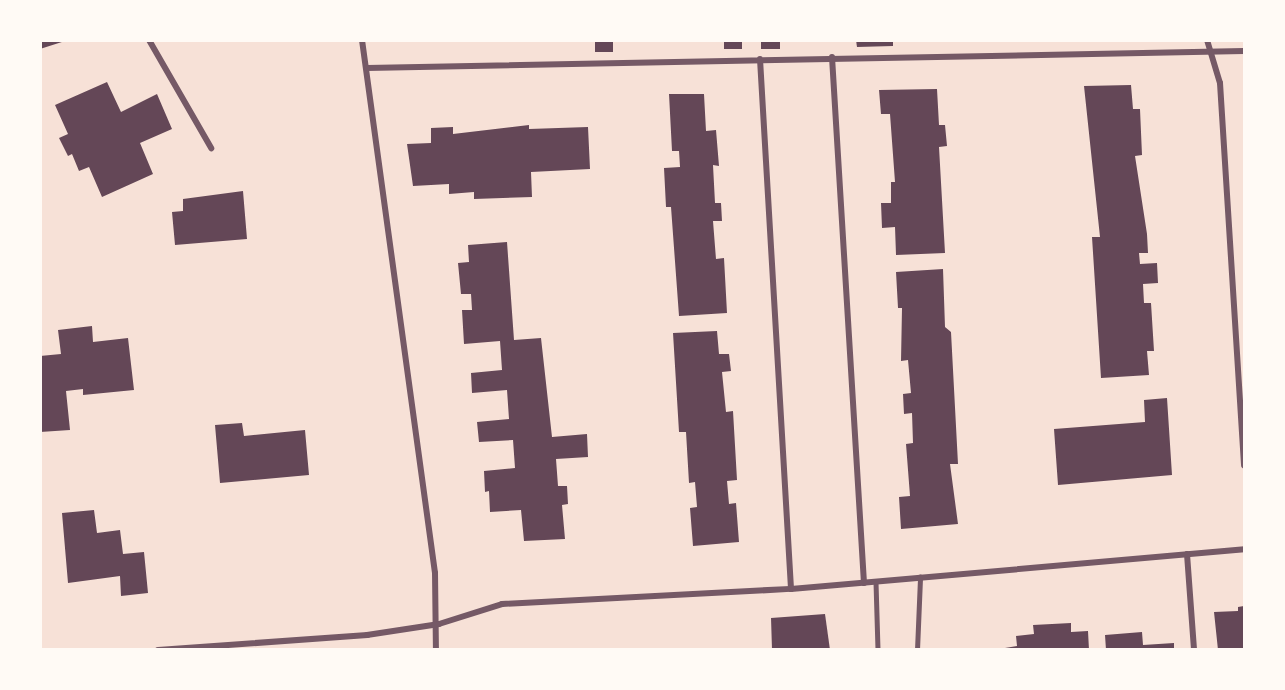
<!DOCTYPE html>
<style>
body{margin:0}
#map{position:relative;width:1285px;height:690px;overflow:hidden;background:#f7e1d7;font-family:Overpass,sans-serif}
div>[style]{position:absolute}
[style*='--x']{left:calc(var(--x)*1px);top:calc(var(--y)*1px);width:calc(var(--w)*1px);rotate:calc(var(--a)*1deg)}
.building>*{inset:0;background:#644757;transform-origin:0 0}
.service>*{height:4.5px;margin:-2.25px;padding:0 2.25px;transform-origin:2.25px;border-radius:2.25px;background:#755966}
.minor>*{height:6px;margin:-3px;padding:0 3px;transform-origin:3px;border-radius:3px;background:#755966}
span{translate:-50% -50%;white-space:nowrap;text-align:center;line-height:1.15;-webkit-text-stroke:6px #fffaf5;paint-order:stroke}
.frame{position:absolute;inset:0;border:42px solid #fffaf5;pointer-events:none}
</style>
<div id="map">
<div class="building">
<i style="clip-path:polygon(40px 40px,65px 40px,65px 41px,40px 49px)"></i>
<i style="left:595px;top:40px;width:18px;height:12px"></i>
<i style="left:724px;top:40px;width:18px;height:9px"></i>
<i style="left:761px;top:40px;width:19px;height:9px"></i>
<i style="clip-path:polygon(856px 40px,893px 40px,893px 46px,857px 47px)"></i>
<i style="clip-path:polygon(107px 82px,121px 112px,157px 94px,172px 129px,140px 143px,153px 174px,102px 197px,89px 167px,79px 171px,72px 154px,68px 156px,59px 138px,68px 134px,55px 105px)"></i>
<i style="clip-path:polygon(1131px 85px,1133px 109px,1140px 109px,1142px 155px,1135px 156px,1147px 234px,1148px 253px,1139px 253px,1140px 264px,1157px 263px,1158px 283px,1143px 284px,1144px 303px,1151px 303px,1154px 351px,1147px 351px,1149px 375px,1101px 378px,1092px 237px,1100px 237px,1084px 86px)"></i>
<i style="clip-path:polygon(937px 89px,939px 125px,945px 125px,947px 146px,939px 147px,945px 253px,896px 255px,895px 227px,882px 228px,881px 203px,891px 203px,891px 182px,895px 182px,890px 114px,881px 114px,879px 90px)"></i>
<i style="clip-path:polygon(669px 94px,704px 94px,706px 131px,716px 130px,719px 166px,713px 165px,715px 203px,721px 203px,722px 221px,713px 221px,716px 259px,724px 258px,727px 313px,679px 316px,671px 207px,666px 207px,664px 168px,680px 167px,679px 151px,672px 151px)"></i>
<i style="clip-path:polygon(529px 125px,529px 129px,588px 127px,590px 169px,531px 172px,532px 197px,474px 199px,474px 192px,449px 194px,449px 184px,413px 186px,407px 144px,431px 143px,431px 128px,453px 127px,453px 134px)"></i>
<i style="clip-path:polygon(243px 191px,247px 239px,175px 245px,172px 212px,183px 211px,183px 199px)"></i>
<i style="clip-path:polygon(507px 242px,514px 340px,541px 338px,552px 437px,587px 434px,588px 457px,556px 459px,558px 486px,567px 486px,568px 504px,562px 505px,565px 539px,524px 541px,521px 510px,490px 512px,489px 491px,485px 492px,484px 471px,515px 468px,513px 440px,479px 442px,477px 422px,509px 419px,507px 390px,472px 393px,471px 373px,502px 370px,500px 341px,464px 344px,462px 310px,472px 310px,471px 294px,461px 294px,458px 263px,469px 262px,468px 245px)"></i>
<i style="clip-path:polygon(943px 269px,945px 327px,951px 332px,958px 464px,950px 464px,958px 524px,901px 529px,899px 497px,910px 496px,906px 444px,913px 443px,912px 413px,904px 414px,903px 394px,911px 393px,908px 360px,901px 361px,902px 308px,898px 308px,896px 272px)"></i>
<i style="clip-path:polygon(92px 326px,93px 342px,128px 338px,134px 390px,83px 395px,83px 389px,66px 391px,70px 430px,40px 432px,40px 356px,61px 354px,58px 330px)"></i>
<i style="clip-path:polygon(717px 331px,719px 354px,729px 354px,731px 371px,722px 372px,726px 412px,733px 411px,737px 480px,727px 481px,729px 504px,736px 503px,739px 542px,693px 546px,690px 508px,697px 507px,695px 482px,689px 483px,686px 432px,679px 432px,673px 333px)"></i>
<i style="clip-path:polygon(1167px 398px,1172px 475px,1058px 485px,1054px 429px,1145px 422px,1144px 400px)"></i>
<i style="clip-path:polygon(242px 423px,244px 436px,305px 430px,309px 475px,220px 483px,215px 425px)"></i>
<i style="clip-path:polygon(94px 510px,97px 533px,120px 530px,123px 554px,144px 552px,148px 593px,121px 596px,120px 576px,68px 583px,62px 513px)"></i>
<i style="clip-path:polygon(1244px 606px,1244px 650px,1218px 650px,1214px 612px,1238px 611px,1238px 607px)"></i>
<i style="clip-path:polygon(825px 614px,830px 650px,772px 650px,771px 618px)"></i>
<i style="clip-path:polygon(1071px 623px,1071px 632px,1088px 631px,1089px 650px,993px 650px,1017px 646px,1016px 636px,1034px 634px,1033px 625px)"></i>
<i style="clip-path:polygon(1142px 632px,1143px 645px,1174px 643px,1174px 650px,1106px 650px,1105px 635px)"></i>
</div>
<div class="service">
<i style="--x:876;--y:582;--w:68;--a:88.3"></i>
<i style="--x:917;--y:650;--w:73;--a:-87.6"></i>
</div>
<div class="minor">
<i style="--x:149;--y:40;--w:125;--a:60.1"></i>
<i style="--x:362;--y:40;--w:538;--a:82.2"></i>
<i style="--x:435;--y:573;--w:77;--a:89.3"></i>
<i style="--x:1207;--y:40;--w:45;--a:73.2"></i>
<i style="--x:1220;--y:83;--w:383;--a:86.4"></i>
<i style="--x:832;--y:57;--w:527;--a:86.52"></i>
<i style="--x:760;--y:59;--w:531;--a:86.65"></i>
<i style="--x:367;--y:68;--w:877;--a:-1.11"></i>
<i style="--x:1187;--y:554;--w:96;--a:85.8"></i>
<i style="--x:158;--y:650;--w:210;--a:-4.1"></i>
<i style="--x:367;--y:635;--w:73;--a:-8.7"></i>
<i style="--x:439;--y:624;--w:66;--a:-17.6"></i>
<i style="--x:502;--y:604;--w:289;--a:-3"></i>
<i style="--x:791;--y:589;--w:455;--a:-5"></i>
</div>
<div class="frame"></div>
</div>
